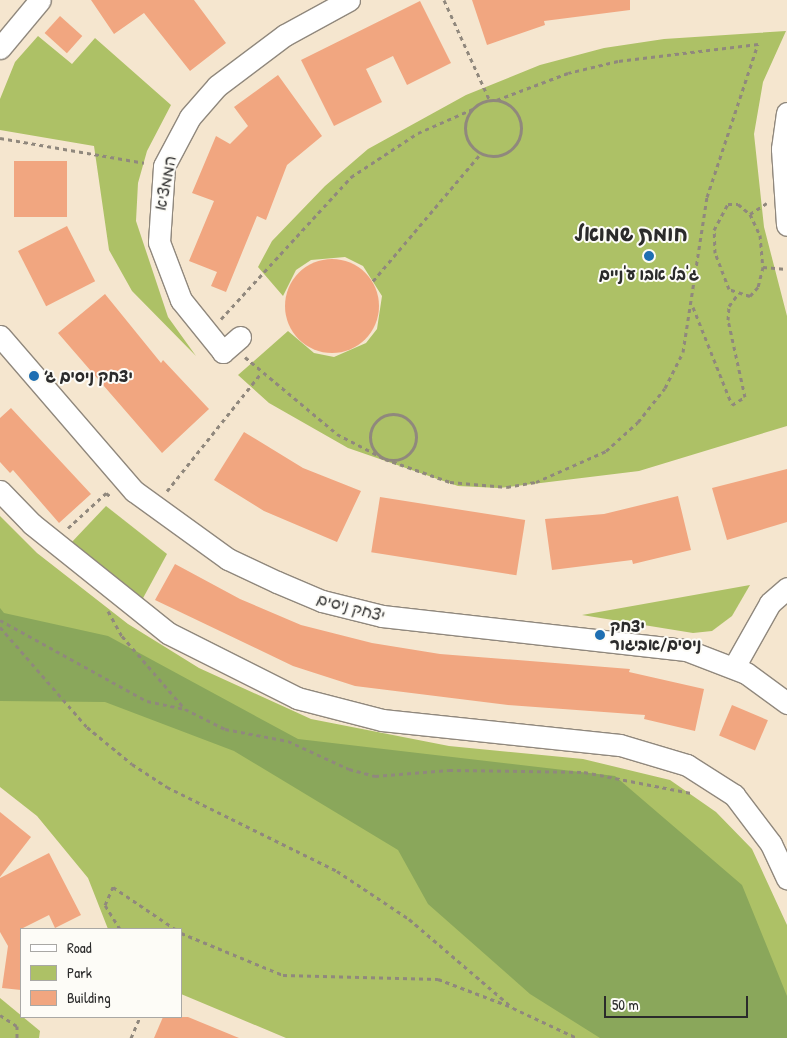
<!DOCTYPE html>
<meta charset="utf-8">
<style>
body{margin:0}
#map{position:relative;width:787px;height:1038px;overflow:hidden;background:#f5e6cf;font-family:"Patrick Hand","Playpen Sans Hebrew",sans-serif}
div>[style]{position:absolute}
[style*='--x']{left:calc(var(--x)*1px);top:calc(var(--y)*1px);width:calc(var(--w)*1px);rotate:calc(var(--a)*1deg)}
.green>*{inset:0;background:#adc166}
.forest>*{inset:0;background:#8aa75b}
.building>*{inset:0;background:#f1a680;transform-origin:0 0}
.round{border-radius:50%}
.path>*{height:3px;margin-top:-1.5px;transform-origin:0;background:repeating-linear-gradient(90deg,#90887d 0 4px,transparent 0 8px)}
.path>.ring{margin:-1.5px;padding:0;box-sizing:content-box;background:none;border:3px solid #90887d;border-radius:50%}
.roads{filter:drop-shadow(1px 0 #90887d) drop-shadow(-1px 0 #90887d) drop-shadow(0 1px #90887d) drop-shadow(0 -1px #90887d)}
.minor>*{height:21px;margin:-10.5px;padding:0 10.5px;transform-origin:10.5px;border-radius:10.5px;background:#fff}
.dots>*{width:14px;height:14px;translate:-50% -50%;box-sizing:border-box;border:2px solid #fdfcf7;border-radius:50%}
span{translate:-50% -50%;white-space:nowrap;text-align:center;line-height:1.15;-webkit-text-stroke:4px #fdfcf7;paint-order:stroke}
.street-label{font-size:16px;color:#2b2b2b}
.poi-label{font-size:16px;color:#2b2b2b;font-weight:700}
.left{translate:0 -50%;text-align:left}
.district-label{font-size:21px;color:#2b2b2b;font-weight:700}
.legend{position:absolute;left:20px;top:928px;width:162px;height:90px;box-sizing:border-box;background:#fdfcf7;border:1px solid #a9a8a5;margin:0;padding:6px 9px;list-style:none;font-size:15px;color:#2b2b2b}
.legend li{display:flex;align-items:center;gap:10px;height:25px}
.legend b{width:25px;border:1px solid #a9a8a5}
.scale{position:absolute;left:604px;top:996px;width:144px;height:22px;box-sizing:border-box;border:2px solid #2b2b2b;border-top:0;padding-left:6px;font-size:15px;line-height:18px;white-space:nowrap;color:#2b2b2b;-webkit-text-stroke:4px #fdfcf7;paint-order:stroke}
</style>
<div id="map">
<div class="green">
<i style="clip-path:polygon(786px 31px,763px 82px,754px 134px,764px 227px,787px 316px,787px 426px,639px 471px,499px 488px,458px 486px,348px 448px,269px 403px,238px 375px,288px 331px,314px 353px,334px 357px,366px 343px,377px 329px,382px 296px,363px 266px,345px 257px,311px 260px,296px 270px,283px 296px,258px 267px,272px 241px,325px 186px,368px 149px,466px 95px,540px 65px,604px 48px,664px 39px)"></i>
<i style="clip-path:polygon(38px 36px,72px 64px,95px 38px,171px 105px,147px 151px,138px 183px,136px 221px,168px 317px,196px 356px,132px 291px,109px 250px,94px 146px,0 130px,0 99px,15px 62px)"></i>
<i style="clip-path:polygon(106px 506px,167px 554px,142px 600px,70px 544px)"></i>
<i style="clip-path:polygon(0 516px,37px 553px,128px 624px,199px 668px,311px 719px,449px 746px,583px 759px,670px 780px,716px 812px,752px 849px,787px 925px,787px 1038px,286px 1038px,181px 994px,181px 929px,108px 929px,88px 878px,37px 816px,0 787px)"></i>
<i style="clip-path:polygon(750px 585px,732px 616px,712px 631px,693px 633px,582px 615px)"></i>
<i style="clip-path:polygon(0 998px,40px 1031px,39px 1038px,0 1038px)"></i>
</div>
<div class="forest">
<i style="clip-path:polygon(0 608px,4px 613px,108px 636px,298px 739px,615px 776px,742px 885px,787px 996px,787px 1038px,600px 1038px,530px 994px,428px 904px,398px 850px,234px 751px,105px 702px,0 701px)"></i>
</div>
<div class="building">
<i style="clip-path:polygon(91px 0,194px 0,226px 43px,190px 71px,144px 13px,114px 34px)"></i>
<i style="clip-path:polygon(472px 0,630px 0,630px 10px,544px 21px,545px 25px,487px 45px)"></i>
<i style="clip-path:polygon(420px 1px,451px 63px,407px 85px,393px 56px,366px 69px,382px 102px,334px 126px,301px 60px)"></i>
<i style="left:60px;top:16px;width:30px;height:23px;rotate:42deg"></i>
<i style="clip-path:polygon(278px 75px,322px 136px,287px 165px,266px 220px,257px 216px,226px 292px,211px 286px,217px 272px,189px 261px,214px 201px,192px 193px,216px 136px,230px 144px,248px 126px,234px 107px)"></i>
<i style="left:14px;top:161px;width:53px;height:56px"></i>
<i style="left:67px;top:226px;width:62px;height:55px;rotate:63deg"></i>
<i class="round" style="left:285px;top:259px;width:94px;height:94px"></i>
<i style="clip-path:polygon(105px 294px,161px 363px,163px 360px,209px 409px,162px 453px,58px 333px)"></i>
<i style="clip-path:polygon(11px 408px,91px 494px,59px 523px,13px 470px,10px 473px,0 462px,0 418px)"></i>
<i style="clip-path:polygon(244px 432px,303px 468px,361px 491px,337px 542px,264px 511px,214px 480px)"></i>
<i style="clip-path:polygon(787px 469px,787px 522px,727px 540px,712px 488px)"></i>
<i style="clip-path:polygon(678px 496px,691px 550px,633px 564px,632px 560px,552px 570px,545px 519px,604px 514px)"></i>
<i style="left:380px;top:497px;width:147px;height:56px;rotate:9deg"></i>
<i style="clip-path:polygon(175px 564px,240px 599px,301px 625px,372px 643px,440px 654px,630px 669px,629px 672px,704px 689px,695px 731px,644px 719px,645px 715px,508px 705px,355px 686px,293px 666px,155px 600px)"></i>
<i style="left:732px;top:705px;width:39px;height:33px;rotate:23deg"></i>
<i style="clip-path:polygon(0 812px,31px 837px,0 877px)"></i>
<i style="clip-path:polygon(49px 853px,81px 915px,55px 928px,49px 915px,21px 929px,21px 990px,2px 988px,8px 946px,0 932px,0 878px)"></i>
<i style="clip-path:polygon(163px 1017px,188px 1017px,239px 1038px,154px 1038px)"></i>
</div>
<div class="path">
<i style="--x:444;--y:0;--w:111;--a:65.5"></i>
<i class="ring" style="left:465px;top:100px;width:53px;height:53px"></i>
<i style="--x:0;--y:138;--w:146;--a:9.8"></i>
<i style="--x:728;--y:204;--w:10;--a:0"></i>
<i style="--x:738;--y:204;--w:16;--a:40"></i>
<i style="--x:750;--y:214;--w:23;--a:65"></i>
<i style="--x:760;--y:235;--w:32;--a:85"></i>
<i style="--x:763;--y:267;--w:21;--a:104"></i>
<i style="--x:758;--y:287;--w:12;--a:132"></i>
<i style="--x:750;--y:296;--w:22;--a:-162"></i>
<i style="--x:729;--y:289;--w:39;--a:-111"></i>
<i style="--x:715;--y:253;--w:23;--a:-92"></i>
<i style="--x:714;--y:230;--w:30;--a:-62"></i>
<i style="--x:750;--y:214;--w:20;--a:-33"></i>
<i style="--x:763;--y:267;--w:24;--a:5"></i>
<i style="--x:373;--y:281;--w:167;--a:-49.8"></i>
<i style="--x:693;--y:307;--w:105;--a:68.3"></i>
<i style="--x:732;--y:405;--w:15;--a:-32"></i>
<i style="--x:745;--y:397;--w:79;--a:-102.4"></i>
<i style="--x:728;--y:320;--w:14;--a:-86"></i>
<i style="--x:729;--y:306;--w:15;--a:-53"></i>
<i style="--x:221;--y:319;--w:193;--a:-47.5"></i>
<i style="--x:351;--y:177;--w:80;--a:-33.3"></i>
<i style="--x:418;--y:133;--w:60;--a:-23.6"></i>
<i style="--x:245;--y:357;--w:120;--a:39.9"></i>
<i style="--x:337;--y:434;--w:54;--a:27.5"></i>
<i style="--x:385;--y:459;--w:69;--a:19.5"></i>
<i style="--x:450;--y:482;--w:57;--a:5"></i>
<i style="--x:507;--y:487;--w:29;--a:-10"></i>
<i style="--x:536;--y:482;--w:77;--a:-23.9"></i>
<i style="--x:606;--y:451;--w:43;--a:-42.2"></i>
<i style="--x:638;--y:422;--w:43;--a:-51.5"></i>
<i style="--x:665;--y:388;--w:40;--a:-63.4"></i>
<i style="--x:683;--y:352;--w:157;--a:-81.2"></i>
<i style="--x:707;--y:197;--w:161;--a:-71.6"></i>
<i style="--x:758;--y:44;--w:141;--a:173.1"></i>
<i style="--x:618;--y:61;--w:51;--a:166.5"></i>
<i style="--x:568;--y:73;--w:77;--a:159.4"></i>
<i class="ring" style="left:370px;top:414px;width:43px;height:43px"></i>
<i style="--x:167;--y:491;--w:152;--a:-51.4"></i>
<i style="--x:68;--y:528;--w:52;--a:-42.6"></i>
<i style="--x:106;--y:493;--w:5;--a:37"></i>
<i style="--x:108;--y:611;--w:29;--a:61"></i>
<i style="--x:122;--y:636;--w:96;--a:49.2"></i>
<i style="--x:185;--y:709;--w:45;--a:26.6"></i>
<i style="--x:225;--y:729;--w:64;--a:10.8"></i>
<i style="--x:288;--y:741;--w:67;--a:24.7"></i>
<i style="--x:349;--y:769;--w:27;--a:15"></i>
<i style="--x:375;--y:776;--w:74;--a:-4.6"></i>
<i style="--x:449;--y:770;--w:135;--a:0.8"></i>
<i style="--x:584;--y:772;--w:109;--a:11.1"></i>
<i style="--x:0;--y:620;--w:168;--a:28.9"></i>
<i style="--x:147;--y:701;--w:38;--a:12"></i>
<i style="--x:0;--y:627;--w:133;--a:49"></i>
<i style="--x:87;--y:727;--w:58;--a:39.4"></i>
<i style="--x:132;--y:764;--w:42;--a:33.3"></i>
<i style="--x:167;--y:787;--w:190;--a:26.3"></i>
<i style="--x:337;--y:871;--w:87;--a:33.7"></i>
<i style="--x:409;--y:919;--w:137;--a:40.6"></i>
<i style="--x:513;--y:1008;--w:71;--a:25.1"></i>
<i style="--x:120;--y:929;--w:28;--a:-122"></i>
<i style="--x:105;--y:905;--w:20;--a:-66"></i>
<i style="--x:113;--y:887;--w:75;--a:34.1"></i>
<i style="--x:181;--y:933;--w:110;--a:22.4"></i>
<i style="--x:283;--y:975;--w:155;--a:1.5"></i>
<i style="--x:438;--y:979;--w:76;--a:20.8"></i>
<i style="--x:0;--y:1015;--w:20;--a:33"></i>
<i style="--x:17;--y:1026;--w:12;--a:90"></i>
<i style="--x:131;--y:1038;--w:23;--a:-67"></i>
</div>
<div class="roads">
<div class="minor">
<i style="--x:0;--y:48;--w:62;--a:-50.2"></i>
<i style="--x:787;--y:113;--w:36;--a:98"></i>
<i style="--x:782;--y:149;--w:76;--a:86.2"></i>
<i style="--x:0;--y:336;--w:205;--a:49.2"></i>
<i style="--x:134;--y:491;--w:116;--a:35.9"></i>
<i style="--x:228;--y:559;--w:54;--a:25.1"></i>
<i style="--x:277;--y:582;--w:49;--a:22.9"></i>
<i style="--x:322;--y:601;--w:62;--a:14"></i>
<i style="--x:382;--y:616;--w:306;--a:6.4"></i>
<i style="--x:686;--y:650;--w:64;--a:21"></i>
<i style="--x:746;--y:673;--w:51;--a:36.2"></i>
<i style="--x:240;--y:337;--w:23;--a:139"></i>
<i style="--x:223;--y:352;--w:67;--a:-128.9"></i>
<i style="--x:181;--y:300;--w:62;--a:-110.8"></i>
<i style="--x:159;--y:242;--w:76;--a:-86.2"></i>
<i style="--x:164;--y:166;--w:55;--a:-62"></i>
<i style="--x:190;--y:117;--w:41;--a:-48.9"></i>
<i style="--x:217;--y:86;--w:85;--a:-36.9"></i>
<i style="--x:285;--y:35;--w:73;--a:-28.7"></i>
<i style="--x:0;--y:491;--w:46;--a:45.9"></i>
<i style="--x:32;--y:524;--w:174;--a:38.7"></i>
<i style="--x:168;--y:633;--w:144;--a:26.7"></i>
<i style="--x:297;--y:698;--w:88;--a:14.5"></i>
<i style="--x:382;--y:720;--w:239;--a:6"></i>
<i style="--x:620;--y:745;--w:70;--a:16.6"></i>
<i style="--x:687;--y:765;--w:56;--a:32.6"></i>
<i style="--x:734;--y:795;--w:61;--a:52.9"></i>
<i style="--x:771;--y:844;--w:38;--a:65"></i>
<i style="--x:734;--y:667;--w:73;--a:-60.6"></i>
<i style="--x:770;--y:603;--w:23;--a:-41"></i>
</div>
</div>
<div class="dots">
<i style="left:649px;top:256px;background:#1f6fb2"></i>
<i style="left:34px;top:376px;background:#1f6fb2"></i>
<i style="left:600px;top:635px;background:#1f6fb2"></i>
</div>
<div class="street-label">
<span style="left:165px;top:183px;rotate:-79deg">הממציא</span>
<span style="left:351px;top:607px;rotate:15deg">יצחק ניסים</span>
</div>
<div class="poi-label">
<span style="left:649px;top:274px">ג'בל אבו ע'ניים</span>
<span class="left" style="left:44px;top:376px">יצחק ניסים ג׳</span>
<span class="left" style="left:610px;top:635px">יצחק<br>ניסים/אביגור</span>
</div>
<div class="district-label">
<span style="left:631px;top:234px">חומת שמואל</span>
</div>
<ul class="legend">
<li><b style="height:6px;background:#fff"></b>Road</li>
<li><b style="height:14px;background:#adc166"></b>Park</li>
<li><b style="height:14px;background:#f1a680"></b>Building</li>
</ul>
<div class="scale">50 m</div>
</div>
